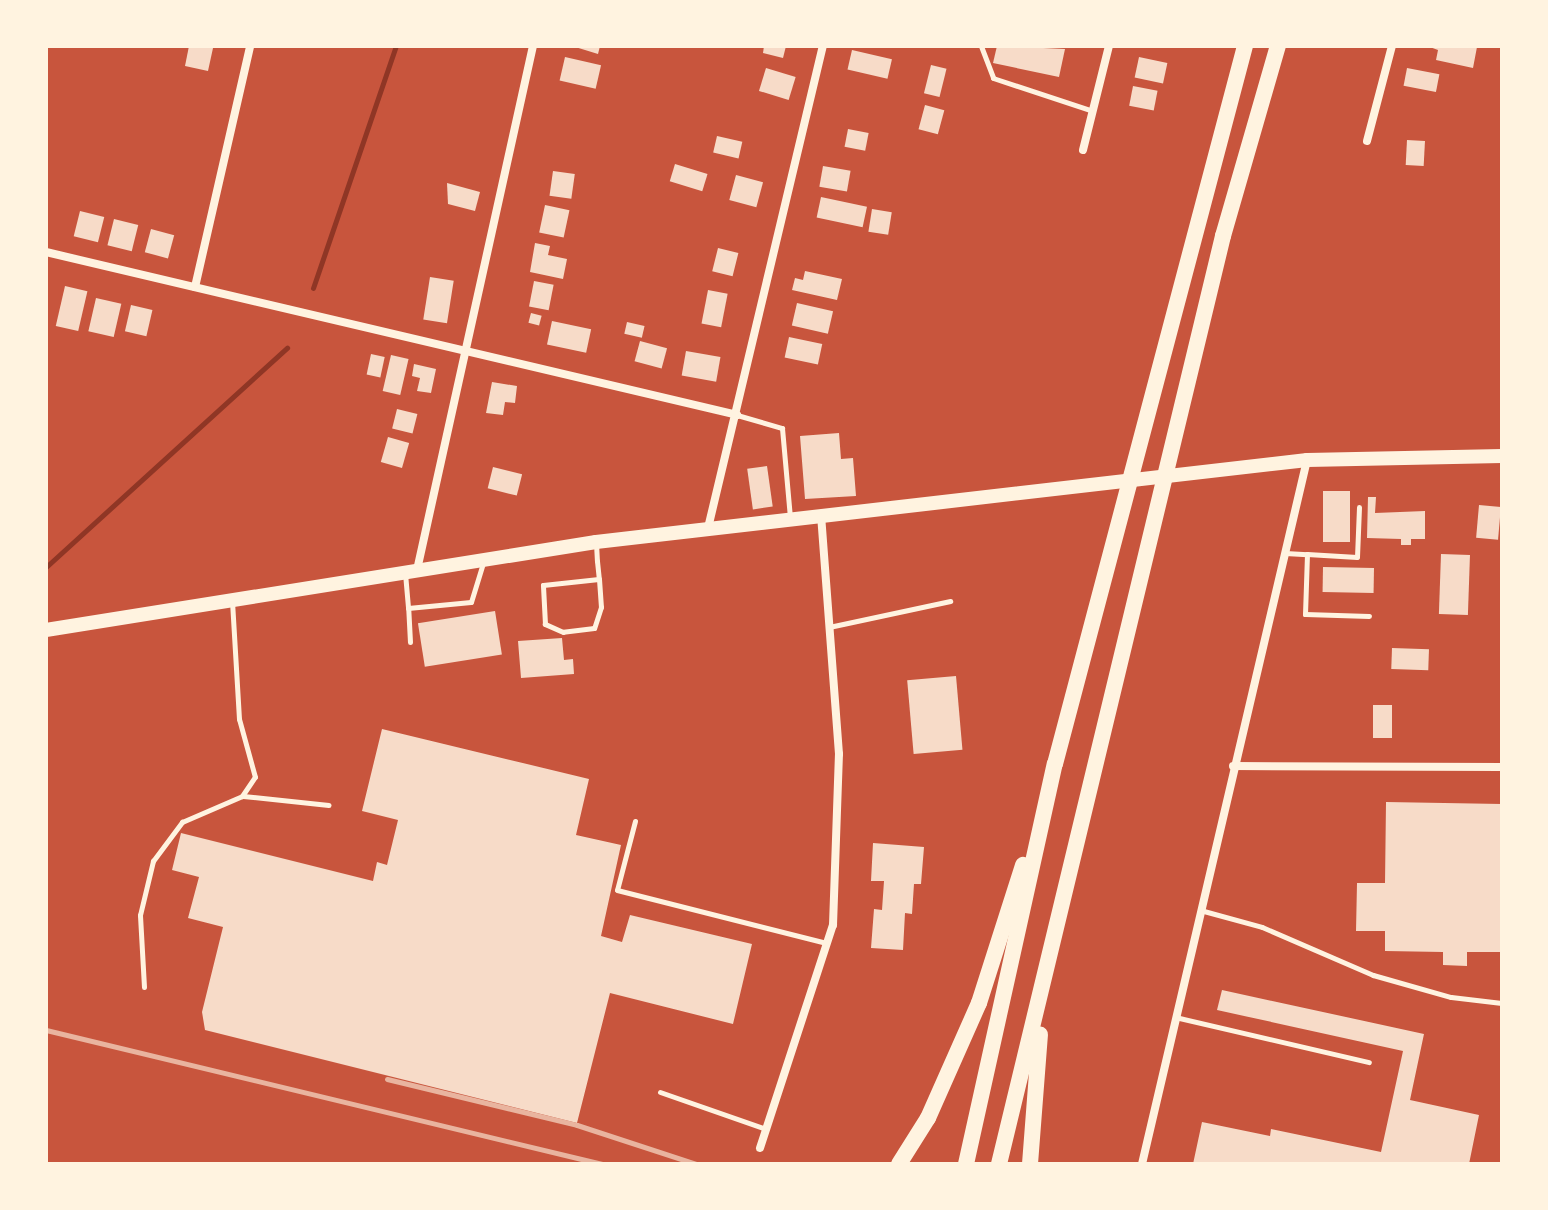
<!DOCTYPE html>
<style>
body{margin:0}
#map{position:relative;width:1548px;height:1210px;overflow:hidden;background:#c8553d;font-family:"Times New Roman",serif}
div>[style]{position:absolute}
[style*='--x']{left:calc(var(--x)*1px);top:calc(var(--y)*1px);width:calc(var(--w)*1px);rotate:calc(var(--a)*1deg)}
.stream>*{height:5px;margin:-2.5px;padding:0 2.5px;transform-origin:2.5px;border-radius:2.5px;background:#8f3625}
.building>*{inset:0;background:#f7dbc8;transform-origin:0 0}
.service>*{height:5px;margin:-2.5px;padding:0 2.5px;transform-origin:2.5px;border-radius:2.5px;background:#fff3e0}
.minor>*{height:8px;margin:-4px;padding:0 4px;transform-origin:4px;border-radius:4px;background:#fff3e0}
.secondary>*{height:14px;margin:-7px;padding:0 7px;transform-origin:7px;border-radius:7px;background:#fff3e0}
.motorway>*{height:16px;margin:-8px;padding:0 8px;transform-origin:8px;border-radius:8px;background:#fff3e0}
.rail>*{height:5px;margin:-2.5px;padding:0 2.5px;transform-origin:2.5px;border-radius:2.5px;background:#e9b49f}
span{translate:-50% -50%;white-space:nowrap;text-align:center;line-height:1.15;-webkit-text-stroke:6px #fff3e0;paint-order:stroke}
.frame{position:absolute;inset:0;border:48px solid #fff3e0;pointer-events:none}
</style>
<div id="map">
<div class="stream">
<i style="--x:313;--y:288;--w:256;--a:-71.1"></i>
<i style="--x:46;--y:567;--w:326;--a:-42.3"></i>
</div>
<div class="building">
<i style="clip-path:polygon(189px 46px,213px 48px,208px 71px,185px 66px)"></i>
<i style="clip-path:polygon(572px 46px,600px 46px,598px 54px)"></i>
<i style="clip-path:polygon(764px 46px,786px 46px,783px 58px,763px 53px)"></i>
<i style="clip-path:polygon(997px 46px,1065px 49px,1059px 77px,993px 63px)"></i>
<i style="clip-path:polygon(1427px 46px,1477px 47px,1473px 68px,1436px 60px,1438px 50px)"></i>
<i style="left:852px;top:50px;width:41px;height:20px;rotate:13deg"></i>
<i style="left:565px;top:57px;width:37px;height:24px;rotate:13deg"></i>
<i style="left:1139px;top:57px;width:29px;height:21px;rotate:12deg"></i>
<i style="left:931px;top:65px;width:16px;height:29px;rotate:14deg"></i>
<i style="left:766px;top:68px;width:31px;height:24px;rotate:17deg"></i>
<i style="left:1407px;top:68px;width:33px;height:18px;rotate:11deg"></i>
<i style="left:1133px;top:86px;width:25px;height:20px;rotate:11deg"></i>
<i style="left:925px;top:105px;width:20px;height:25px;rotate:15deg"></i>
<i style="left:848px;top:129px;width:21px;height:18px;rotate:11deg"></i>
<i style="left:717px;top:136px;width:26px;height:17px;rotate:13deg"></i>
<i style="left:1407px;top:140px;width:18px;height:25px;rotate:3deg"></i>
<i style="left:675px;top:164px;width:34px;height:18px;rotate:17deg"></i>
<i style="left:823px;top:166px;width:28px;height:21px;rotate:10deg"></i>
<i style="left:553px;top:171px;width:22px;height:25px;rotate:8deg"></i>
<i style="left:736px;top:175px;width:28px;height:26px;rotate:15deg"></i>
<i style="clip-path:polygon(447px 183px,480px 192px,475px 211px,448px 204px)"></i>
<i style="left:821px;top:197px;width:47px;height:21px;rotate:12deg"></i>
<i style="left:545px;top:205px;width:25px;height:28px;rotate:12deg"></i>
<i style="left:872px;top:209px;width:20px;height:23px;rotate:9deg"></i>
<i style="left:80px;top:211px;width:25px;height:26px;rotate:14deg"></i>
<i style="left:114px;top:219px;width:25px;height:27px;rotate:14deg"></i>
<i style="left:151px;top:229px;width:24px;height:24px;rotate:15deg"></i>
<i style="clip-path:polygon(535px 243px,550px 246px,548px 255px,567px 259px,563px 279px,530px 272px)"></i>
<i style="left:718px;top:248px;width:21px;height:24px;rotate:14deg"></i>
<i style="clip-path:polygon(805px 271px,842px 279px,837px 300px,792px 290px,795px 278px,803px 280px)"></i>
<i style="left:430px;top:277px;width:24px;height:43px;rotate:9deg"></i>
<i style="left:534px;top:281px;width:20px;height:26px;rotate:11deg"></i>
<i style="left:65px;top:286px;width:23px;height:41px;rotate:13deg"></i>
<i style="left:708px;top:290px;width:20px;height:34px;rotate:11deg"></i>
<i style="left:96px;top:298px;width:26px;height:34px;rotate:13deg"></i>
<i style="left:797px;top:303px;width:37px;height:23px;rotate:13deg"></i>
<i style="left:131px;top:305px;width:22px;height:27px;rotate:13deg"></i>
<i style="left:531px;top:313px;width:11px;height:10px;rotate:15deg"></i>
<i style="left:552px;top:321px;width:40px;height:24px;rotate:12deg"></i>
<i style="left:627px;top:322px;width:18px;height:12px;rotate:13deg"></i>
<i style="left:789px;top:337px;width:34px;height:21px;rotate:12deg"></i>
<i style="left:640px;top:341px;width:28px;height:21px;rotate:15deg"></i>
<i style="left:686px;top:351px;width:35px;height:25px;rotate:10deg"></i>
<i style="left:371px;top:354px;width:14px;height:21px;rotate:12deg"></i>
<i style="left:391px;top:355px;width:18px;height:37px;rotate:13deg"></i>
<i style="clip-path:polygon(414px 364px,436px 369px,431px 393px,417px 391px,420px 378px,412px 376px)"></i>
<i style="clip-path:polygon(492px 382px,517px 386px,515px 403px,505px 402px,503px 415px,486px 413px)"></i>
<i style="left:397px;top:409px;width:21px;height:20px;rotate:14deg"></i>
<i style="clip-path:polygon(839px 433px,841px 459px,853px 458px,856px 496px,805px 499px,800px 436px)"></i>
<i style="left:388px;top:437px;width:22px;height:26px;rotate:16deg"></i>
<i style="left:767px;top:466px;width:41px;height:20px;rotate:82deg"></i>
<i style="left:493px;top:467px;width:30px;height:22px;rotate:14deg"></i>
<i style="left:1323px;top:491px;width:27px;height:51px"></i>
<i style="clip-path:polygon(1368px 497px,1376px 497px,1375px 513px,1425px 511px,1425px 539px,1411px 539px,1411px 545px,1401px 545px,1401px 539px,1367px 538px)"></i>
<i style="left:1479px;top:505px;width:22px;height:33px;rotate:5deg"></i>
<i style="left:1441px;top:554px;width:29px;height:60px;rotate:2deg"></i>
<i style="left:1323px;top:567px;width:51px;height:25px;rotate:1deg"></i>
<i style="left:495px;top:611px;width:44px;height:78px;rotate:81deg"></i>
<i style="clip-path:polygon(562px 638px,564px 660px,573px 659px,574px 674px,521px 678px,518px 641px)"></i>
<i style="left:1392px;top:648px;width:37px;height:21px;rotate:2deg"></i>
<i style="left:956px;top:676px;width:74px;height:49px;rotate:85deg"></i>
<i style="left:1373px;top:705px;width:19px;height:33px"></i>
<i style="clip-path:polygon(382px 729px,589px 779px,576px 835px,621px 845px,601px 936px,622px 942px,630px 915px,752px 944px,733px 1024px,610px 993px,577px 1123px,205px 1030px,202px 1012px,223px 927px,188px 918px,199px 877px,172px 870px,181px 833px,373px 881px,377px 862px,387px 865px,398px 820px,362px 811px)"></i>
<i style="clip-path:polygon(1386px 802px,1502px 804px,1502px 952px,1467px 952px,1467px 966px,1443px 965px,1443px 952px,1385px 951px,1385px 931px,1356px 931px,1357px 883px,1385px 883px)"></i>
<i style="clip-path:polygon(873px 843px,924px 847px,921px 884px,914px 884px,912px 914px,905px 913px,903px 950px,871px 948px,874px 909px,882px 910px,884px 881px,871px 881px)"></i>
<i style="clip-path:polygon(1222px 990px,1424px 1034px,1410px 1100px,1479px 1115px,1469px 1164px,1193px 1164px,1202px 1122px,1270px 1136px,1271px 1129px,1381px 1152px,1403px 1051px,1217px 1010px)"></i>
</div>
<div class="service">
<i style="--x:981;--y:46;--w:34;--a:69"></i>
<i style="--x:993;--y:78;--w:105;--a:18.3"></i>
<i style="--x:737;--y:415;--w:47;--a:16.1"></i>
<i style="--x:782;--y:428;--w:90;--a:84.9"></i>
<i style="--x:596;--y:543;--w:18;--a:87"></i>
<i style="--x:597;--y:561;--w:18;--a:84"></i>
<i style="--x:599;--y:579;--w:28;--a:86"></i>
<i style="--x:601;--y:607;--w:22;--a:108"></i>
<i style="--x:594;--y:628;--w:31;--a:173"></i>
<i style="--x:563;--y:632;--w:20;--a:-156"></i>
<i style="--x:545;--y:624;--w:39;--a:-93"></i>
<i style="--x:543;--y:585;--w:56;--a:-6.1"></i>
<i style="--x:1285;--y:553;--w:22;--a:3"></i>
<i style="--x:1307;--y:554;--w:60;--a:91.9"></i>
<i style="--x:1305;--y:614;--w:64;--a:1.8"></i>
<i style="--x:1307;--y:554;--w:50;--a:3.4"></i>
<i style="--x:1357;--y:557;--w:50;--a:-87.7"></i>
<i style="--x:405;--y:573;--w:35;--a:85"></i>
<i style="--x:829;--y:627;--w:124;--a:-12.1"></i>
<i style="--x:410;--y:642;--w:34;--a:-93"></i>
<i style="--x:408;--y:608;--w:63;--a:-5.4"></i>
<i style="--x:471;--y:602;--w:41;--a:-72.9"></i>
<i style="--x:243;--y:796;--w:86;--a:6"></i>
<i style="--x:635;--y:821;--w:71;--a:104.6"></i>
<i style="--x:617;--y:890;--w:216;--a:14.2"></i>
<i style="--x:1200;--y:910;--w:64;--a:15.3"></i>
<i style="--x:1262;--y:927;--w:121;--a:23.4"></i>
<i style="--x:1373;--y:975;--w:81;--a:15.8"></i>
<i style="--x:1451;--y:997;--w:51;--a:6.7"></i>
<i style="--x:144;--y:987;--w:72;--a:-93.2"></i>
<i style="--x:140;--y:915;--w:56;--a:-76.5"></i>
<i style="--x:153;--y:861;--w:49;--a:-53.4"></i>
<i style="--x:182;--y:822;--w:65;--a:-23.4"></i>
<i style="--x:242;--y:796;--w:23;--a:-56"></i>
<i style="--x:255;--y:777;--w:60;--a:-105.4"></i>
<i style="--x:239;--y:719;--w:118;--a:-93.4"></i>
<i style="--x:1175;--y:1017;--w:199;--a:13.1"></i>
<i style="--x:660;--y:1092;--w:112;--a:19.2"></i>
</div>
<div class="minor">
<i style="--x:1367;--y:141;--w:98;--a:-75.3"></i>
<i style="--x:1083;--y:150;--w:107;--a:-76"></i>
<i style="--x:46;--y:252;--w:710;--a:13.27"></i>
<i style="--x:195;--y:287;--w:247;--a:-77.1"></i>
<i style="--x:708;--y:528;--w:496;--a:-76.6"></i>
<i style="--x:417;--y:570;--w:537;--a:-77.52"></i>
<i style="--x:1233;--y:766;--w:269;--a:0.2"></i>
<i style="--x:760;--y:1148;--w:235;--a:-71.9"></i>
<i style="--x:833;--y:925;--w:171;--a:-88"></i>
<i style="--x:839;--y:754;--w:240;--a:-94.3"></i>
<i style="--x:1142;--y:1164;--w:723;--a:-76.81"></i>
</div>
<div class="secondary">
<i style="--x:46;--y:630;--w:557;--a:-9.09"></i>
<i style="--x:596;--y:542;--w:716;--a:-6.58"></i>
<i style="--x:1307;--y:460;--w:195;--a:-1.2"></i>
</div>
<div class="motorway">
<i style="--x:899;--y:1164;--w:54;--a:-57.8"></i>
<i style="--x:928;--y:1118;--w:126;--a:-66.1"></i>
<i style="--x:979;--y:1003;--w:145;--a:-72.3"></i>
<i style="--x:966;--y:1164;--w:410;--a:-77.5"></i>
<i style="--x:1055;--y:764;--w:743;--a:-75.18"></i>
<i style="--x:999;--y:1164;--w:955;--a:-76.43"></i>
<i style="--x:1223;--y:236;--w:198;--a:-73.9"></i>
<i style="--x:1030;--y:1164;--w:130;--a:-85.6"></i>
</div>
<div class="rail">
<i style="--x:46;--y:1030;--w:572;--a:13.55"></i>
<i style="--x:387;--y:1079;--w:195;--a:13.6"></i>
<i style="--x:577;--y:1125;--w:125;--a:18.1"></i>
</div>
<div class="frame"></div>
</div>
